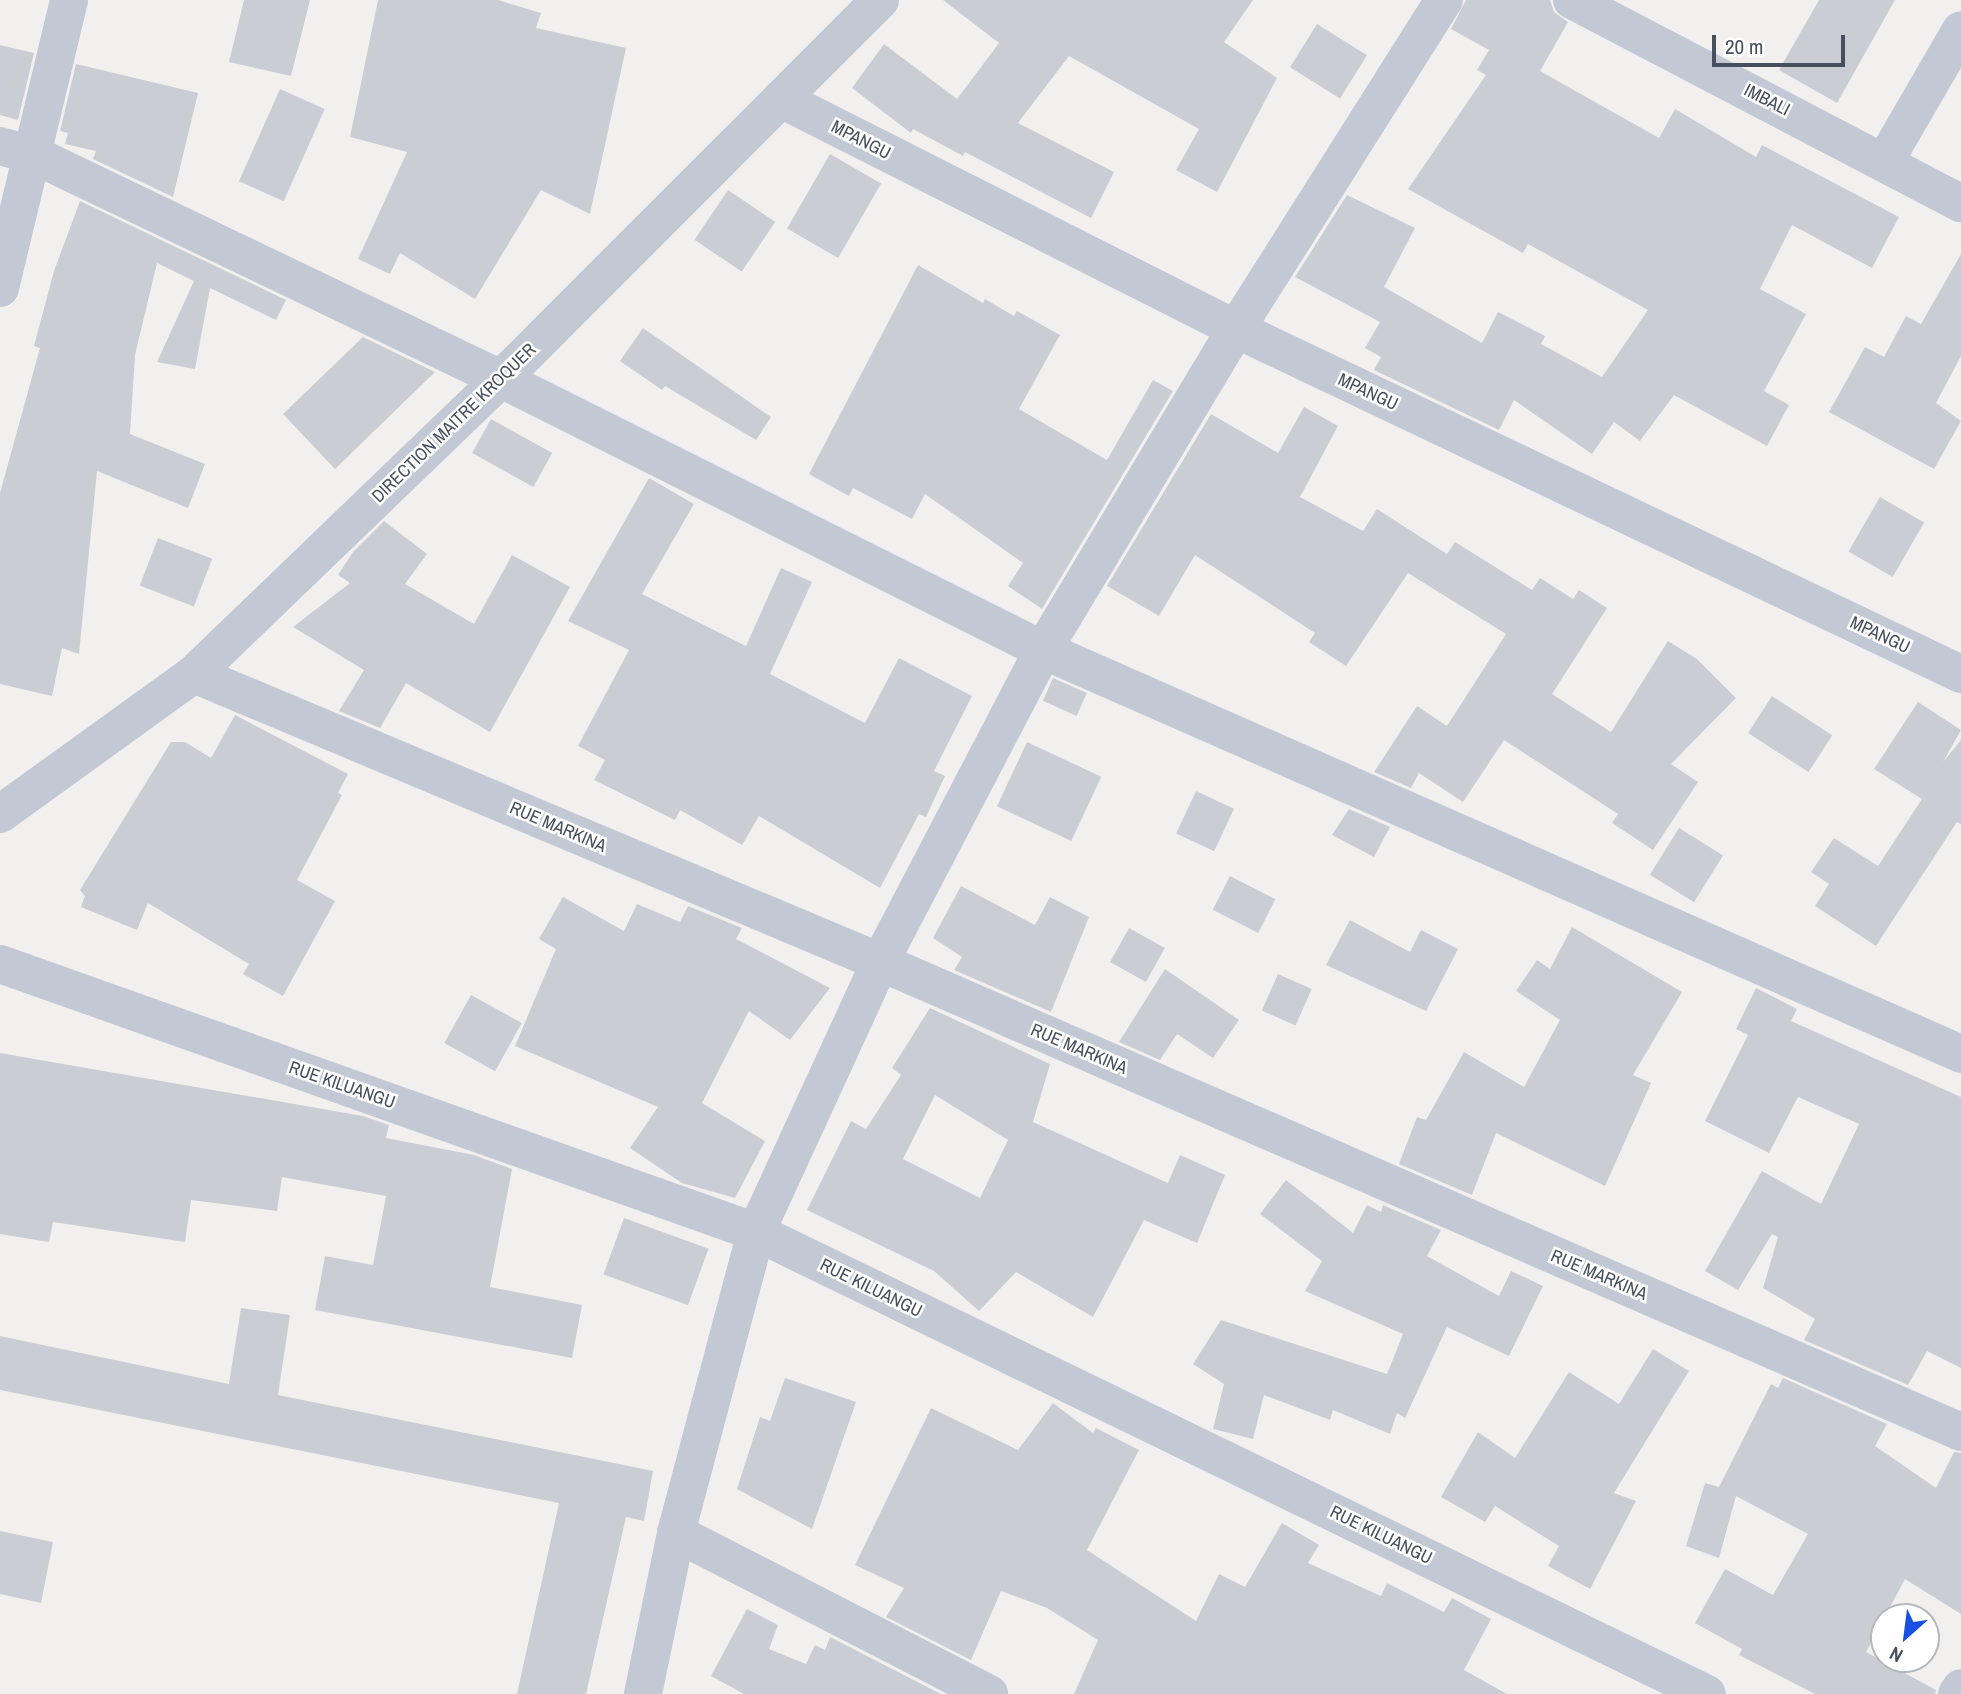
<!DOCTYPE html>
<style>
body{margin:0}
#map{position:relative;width:1961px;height:1694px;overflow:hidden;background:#f2f0ef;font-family:"Archivo Narrow",sans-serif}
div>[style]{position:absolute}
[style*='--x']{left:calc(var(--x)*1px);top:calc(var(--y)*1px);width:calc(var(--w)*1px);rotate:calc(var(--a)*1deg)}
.building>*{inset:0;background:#cbcdd5;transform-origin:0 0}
.minor>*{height:38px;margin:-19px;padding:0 19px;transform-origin:19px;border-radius:19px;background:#c3c9d4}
span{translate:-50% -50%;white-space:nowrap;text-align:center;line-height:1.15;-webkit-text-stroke:5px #fff;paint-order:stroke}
.street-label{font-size:18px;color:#474f5d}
.north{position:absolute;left:1870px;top:1603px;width:70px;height:70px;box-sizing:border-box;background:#fff;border:2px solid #b5b9be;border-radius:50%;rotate:208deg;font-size:19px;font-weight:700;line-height:28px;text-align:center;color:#474f5d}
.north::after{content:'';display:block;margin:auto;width:24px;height:32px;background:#1951e2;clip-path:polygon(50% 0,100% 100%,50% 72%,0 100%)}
.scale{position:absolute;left:1712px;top:35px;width:133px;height:32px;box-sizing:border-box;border:4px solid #474f5d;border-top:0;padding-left:9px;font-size:21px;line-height:24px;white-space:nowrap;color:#474f5d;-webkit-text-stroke:5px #fff;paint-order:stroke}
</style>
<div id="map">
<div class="building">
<i style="clip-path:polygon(244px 0,310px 0,291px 76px,229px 62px)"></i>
<i style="clip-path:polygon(378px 0,498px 0,541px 13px,536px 28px,626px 48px,590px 214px,541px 190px,475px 299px,400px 253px,390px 274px,358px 259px,407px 152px,350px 137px)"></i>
<i style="clip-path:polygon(943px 0,1253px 0,1224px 42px,1277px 78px,1217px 192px,1176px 170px,1199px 129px,1069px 56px,1018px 123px,1114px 172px,1091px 218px,965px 152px,963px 156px,913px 129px,911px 133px,852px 88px,884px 44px,957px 99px,999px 43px)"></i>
<i style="clip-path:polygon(1466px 0,1550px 0,1554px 12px,1568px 22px,1540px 71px,1659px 138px,1675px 109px,1756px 157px,1762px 145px,1899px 217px,1872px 268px,1792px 225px,1760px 289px,1806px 314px,1764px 391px,1789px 405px,1767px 446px,1674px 395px,1640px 441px,1614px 422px,1592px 454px,1514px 400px,1499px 430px,1374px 370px,1381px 357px,1365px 348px,1380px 322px,1295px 277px,1347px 195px,1415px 228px,1384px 287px,1482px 343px,1498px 312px,1545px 336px,1541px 344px,1602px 377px,1648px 310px,1528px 244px,1523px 253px,1408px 189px,1486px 75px,1477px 70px,1489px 50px,1451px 29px)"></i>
<i style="clip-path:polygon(1819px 0,1895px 0,1837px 103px,1779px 70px)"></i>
<i style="left:1317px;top:24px;width:59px;height:51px;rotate:32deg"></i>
<i style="clip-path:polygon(0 45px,34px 53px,18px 120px,0 115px)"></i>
<i style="clip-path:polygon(76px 64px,198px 93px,173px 197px,93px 159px,96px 151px,65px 144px,68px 133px,60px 131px)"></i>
<i style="left:280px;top:89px;width:49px;height:101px;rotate:24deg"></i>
<i style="left:830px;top:154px;width:59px;height:86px;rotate:30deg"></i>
<i style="left:728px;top:190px;width:57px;height:60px;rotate:34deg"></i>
<i style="clip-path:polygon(80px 201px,286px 300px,276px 320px,210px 288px,195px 369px,157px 362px,194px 281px,157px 263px,135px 355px,130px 434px,205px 464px,188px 508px,97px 471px,79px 654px,62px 648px,52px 696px,0 684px,0 493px,40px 348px,34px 346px,54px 271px)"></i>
<i style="clip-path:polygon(1961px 254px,1961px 356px,1936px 403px,1961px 421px,1934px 469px,1829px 412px,1865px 347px,1884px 357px,1906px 316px,1921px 324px)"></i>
<i style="clip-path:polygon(918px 265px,983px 303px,985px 299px,1014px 316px,1017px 311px,1060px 335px,1019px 409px,1107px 460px,1153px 380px,1173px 391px,1042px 609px,1008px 586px,1023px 563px,925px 494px,912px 519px,853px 488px,849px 496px,809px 474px)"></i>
<i style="clip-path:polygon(643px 328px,771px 417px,756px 440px,665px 386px,662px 390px,620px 361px)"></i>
<i style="clip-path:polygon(363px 337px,435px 372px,335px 469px,283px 414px)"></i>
<i style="clip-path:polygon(1304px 407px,1338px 426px,1300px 497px,1363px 531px,1377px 509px,1447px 554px,1455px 542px,1532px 590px,1540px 578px,1573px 599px,1579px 590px,1607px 608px,1552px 694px,1611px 732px,1668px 641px,1697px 659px,1736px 698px,1671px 764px,1698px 782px,1653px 850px,1612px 823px,1618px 814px,1504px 740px,1463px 802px,1419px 773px,1411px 788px,1374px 772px,1417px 706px,1447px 726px,1506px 634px,1408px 573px,1346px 666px,1309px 642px,1315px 633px,1195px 555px,1159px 616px,1107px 586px,1211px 414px,1278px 453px)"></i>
<i style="left:491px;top:419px;width:70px;height:39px;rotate:29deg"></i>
<i style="clip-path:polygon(649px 478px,694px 504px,642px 594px,746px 646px,781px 568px,812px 582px,770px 674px,865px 723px,899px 658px,972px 696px,934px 771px,945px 776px,926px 817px,919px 814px,880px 888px,759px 816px,742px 845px,680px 810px,675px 820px,594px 780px,605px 760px,578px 746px,629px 650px,568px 621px)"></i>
<i style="left:1880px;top:497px;width:51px;height:63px;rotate:30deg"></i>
<i style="clip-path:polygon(384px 521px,427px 554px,405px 584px,474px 624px,512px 555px,570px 587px,490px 732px,406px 683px,380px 728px,339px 711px,364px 670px,293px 627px,350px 583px,338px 575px,353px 552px)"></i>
<i style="left:158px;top:538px;width:58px;height:51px;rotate:21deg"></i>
<i style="left:1053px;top:678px;width:37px;height:25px;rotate:24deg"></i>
<i style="left:1772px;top:696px;width:72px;height:44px;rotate:33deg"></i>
<i style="clip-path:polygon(1918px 702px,1961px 730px,1943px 762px,1961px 740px,1961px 824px,1957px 822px,1876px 946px,1815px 906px,1829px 884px,1811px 872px,1834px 838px,1878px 866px,1922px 799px,1874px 769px)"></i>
<i style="clip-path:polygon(235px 715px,348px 774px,338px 793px,342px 795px,297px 880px,335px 901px,283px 996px,243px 974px,249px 964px,148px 903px,137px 930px,81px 907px,85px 896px,80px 890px,171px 742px,185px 742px,211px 758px)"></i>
<i style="left:1027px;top:742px;width:82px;height:71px;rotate:25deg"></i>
<i style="left:1196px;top:791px;width:42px;height:47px;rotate:25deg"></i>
<i style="clip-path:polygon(1349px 809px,1390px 827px,1374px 857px,1332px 835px)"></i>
<i style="left:1679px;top:828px;width:52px;height:55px;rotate:32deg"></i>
<i style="left:1230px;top:876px;width:51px;height:38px;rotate:27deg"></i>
<i style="clip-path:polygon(961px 886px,1035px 925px,1050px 897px,1089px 917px,1051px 1012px,954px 970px,962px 957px,933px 938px)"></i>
<i style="clip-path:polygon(563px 897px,624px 931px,637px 904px,680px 922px,688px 906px,742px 928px,736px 939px,830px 988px,790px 1040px,749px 1011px,702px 1103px,765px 1141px,735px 1198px,682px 1183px,630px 1148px,658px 1107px,515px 1046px,556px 949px,539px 939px)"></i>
<i style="clip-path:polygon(1350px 920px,1410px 952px,1421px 930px,1458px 949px,1426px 1011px,1326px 965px)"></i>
<i style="clip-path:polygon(1572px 927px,1682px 992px,1633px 1075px,1651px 1083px,1605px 1186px,1496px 1133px,1472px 1195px,1399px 1164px,1417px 1117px,1426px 1120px,1464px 1052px,1524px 1087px,1560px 1020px,1516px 991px,1537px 960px,1550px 969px)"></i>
<i style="left:1129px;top:928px;width:41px;height:39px;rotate:29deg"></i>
<i style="clip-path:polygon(1165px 969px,1239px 1020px,1213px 1058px,1177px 1034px,1160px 1060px,1119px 1042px)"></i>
<i style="left:1278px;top:974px;width:37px;height:40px;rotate:24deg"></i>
<i style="clip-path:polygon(1756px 988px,1797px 1009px,1791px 1021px,1961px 1097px,1961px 1368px,1927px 1351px,1908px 1385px,1804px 1340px,1815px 1319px,1763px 1288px,1778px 1237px,1772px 1234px,1738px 1290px,1705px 1271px,1762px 1171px,1821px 1204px,1859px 1124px,1798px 1097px,1769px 1153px,1705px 1121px,1748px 1035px,1736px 1029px)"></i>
<i style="left:471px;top:995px;width:58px;height:55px;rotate:29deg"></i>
<i style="clip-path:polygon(evenodd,930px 1008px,1050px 1064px,1033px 1122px,1168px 1183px,1180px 1155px,1225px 1175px,1197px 1243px,1144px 1220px,1093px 1317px,1016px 1272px,979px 1311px,934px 1271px,807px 1210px,851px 1121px,866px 1129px,901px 1075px,892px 1068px,930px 1008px,935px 1095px,1008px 1140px,980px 1198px,903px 1159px,935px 1095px)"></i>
<i style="clip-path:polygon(0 1053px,363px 1116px,389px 1125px,386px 1138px,474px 1155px,512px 1169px,490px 1287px,582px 1305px,572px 1358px,315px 1310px,325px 1256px,373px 1265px,386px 1196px,282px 1177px,277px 1211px,191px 1200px,185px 1242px,53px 1222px,49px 1242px,0 1234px)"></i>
<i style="clip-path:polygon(1286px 1180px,1353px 1233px,1367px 1205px,1381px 1212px,1383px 1205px,1441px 1230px,1427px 1256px,1499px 1296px,1511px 1271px,1543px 1286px,1509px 1356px,1447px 1327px,1405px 1418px,1397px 1413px,1390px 1434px,1333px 1410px,1330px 1420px,1264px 1395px,1253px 1439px,1213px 1429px,1224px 1384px,1193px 1364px,1221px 1320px,1387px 1374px,1403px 1334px,1305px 1291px,1322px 1261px,1260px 1214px)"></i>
<i style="left:624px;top:1218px;width:90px;height:60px;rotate:20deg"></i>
<i style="clip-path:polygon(241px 1308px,290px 1315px,278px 1395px,653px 1471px,644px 1521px,626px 1517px,586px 1694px,517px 1694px,559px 1503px,0 1390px,0 1336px,229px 1384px)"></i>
<i style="clip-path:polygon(1653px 1349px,1689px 1371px,1614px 1493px,1636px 1501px,1590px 1589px,1548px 1566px,1559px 1546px,1495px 1506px,1485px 1522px,1441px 1497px,1478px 1432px,1515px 1458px,1569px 1372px,1619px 1404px)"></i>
<i style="clip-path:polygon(785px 1378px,856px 1402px,812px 1529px,737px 1489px,760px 1417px,770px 1421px)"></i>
<i style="clip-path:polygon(1783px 1378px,1887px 1424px,1875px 1446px,1936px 1488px,1954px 1452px,1961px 1453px,1961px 1614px,1905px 1579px,1866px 1652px,1936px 1690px,1935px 1694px,1815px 1694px,1739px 1655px,1742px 1649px,1695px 1623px,1725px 1569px,1773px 1595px,1808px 1534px,1736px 1496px,1719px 1558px,1686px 1546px,1705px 1483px,1719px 1487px,1771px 1384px,1778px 1388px)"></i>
<i style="clip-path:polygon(1053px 1403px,1093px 1433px,1096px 1428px,1139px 1450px,1087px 1550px,1196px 1621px,1219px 1574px,1245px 1587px,1282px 1523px,1319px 1545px,1308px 1563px,1381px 1596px,1387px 1583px,1444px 1612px,1452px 1598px,1491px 1619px,1464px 1670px,1507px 1694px,1074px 1694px,1098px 1640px,1047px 1608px,1001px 1591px,971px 1660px,886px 1617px,904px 1588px,855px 1565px,931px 1408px,1018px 1450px)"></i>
<i style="clip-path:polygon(0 1531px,53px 1542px,41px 1603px,0 1594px)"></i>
<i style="clip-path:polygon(747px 1609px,778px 1625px,769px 1649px,806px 1664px,815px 1645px,825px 1650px,830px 1637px,941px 1694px,744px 1694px,711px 1676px)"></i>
</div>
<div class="minor">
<i style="--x:1572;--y:0;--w:439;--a:27.6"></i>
<i style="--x:781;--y:99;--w:510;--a:26.82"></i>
<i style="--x:1236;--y:329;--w:803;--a:25.45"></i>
<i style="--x:0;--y:146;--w:35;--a:15"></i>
<i style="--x:34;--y:155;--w:518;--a:25.63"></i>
<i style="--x:501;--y:379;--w:606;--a:26.57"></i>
<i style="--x:1043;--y:650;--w:1003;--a:23.75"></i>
<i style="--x:1885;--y:161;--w:151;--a:-59.9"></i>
<i style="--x:0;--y:288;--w:296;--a:-76.5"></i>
<i style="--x:194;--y:674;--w:744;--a:22.77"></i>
<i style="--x:880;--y:962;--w:1179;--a:23.5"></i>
<i style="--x:0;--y:814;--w:239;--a:-35.8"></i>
<i style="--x:194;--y:674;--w:426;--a:-43.9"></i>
<i style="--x:501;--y:379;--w:536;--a:-45"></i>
<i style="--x:0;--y:964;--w:802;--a:19.52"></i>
<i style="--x:756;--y:1232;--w:1057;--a:25.91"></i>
<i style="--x:676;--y:1533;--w:352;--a:27.2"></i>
<i style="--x:643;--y:1694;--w:164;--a:-78.4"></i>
<i style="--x:676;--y:1533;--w:311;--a:-75.1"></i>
<i style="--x:756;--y:1232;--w:297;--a:-65.3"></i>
<i style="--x:880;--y:962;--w:352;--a:-62.4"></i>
<i style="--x:1043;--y:650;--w:375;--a:-59"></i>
<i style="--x:1236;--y:329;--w:389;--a:-57.7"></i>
<i style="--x:1957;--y:1694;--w:7;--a:-56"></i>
</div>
<div class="street-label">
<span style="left:1767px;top:100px;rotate:27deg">IMBALI</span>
<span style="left:861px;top:140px;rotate:27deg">MPANGU</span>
<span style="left:1368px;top:392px;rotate:25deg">MPANGU</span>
<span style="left:454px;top:423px;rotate:-44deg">DIRECTION MAITRE KROQUER</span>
<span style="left:1880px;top:635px;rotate:25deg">MPANGU</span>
<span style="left:558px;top:827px;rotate:23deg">RUE MARKINA</span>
<span style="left:1079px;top:1049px;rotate:23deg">RUE MARKINA</span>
<span style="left:342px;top:1085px;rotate:19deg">RUE KILUANGU</span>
<span style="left:1599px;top:1275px;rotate:23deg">RUE MARKINA</span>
<span style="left:871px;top:1288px;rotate:26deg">RUE KILUANGU</span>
<span style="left:1381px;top:1535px;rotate:26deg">RUE KILUANGU</span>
</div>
<div class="north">N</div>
<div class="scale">20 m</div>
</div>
